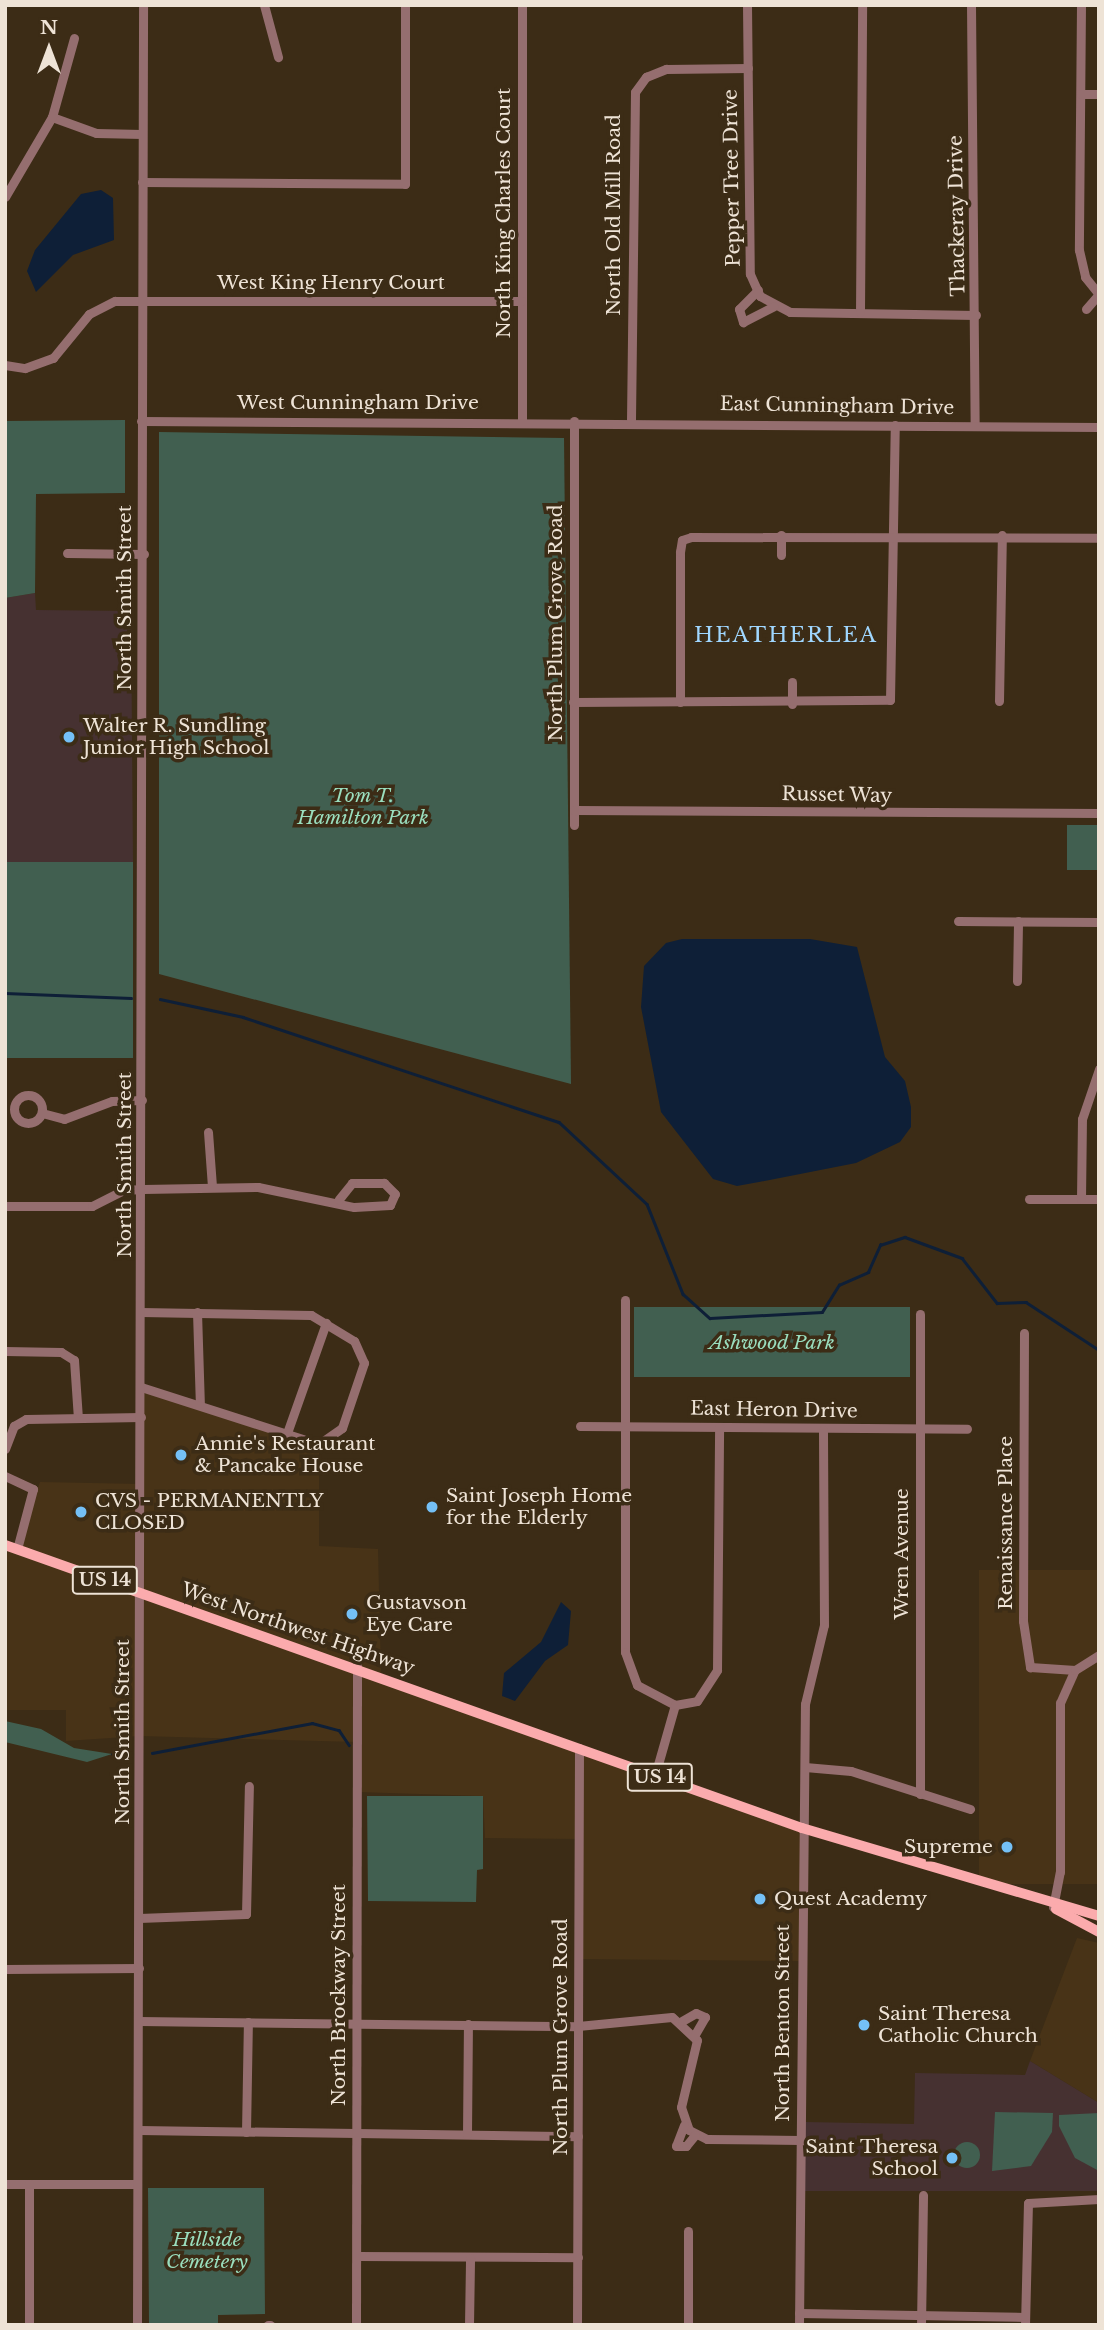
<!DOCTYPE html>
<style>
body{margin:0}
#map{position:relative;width:1104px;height:2330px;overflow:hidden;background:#3c2c16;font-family:"Libre Baskerville",serif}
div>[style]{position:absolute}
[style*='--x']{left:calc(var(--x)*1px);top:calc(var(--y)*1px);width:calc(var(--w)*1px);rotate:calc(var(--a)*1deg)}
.built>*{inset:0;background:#483317;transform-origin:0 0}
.education>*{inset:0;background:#463131}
.green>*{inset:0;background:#415f50;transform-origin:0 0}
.round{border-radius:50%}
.water>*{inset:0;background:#0e1f37}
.stream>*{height:2.5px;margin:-1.25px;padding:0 1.25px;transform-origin:1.25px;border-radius:1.25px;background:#0e1f37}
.minor>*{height:9px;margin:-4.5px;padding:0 4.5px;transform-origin:4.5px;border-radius:4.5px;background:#956e6f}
.minor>.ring{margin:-4.5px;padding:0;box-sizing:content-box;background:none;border:9px solid #956e6f;border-radius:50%}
.major>*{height:10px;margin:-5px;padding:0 5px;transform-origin:5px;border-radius:5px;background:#fbabad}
.dots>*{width:19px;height:19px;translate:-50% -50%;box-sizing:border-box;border:4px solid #3c2c16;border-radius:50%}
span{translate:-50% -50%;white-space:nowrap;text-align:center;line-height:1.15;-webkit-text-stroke:7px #3c2c16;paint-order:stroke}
.shield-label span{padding:2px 5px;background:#3c2c16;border:2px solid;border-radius:5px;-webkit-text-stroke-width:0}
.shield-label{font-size:18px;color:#eee3d6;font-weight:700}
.street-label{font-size:19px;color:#eee3d6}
.poi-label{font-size:19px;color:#eee3d6}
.left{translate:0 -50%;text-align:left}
.right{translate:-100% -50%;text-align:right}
.park-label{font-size:19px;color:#9adebe;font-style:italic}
.neighbourhood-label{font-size:21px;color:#a0d7ff;letter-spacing:2px}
.frame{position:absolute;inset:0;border:7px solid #eee3d6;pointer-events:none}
.north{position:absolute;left:14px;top:14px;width:70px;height:70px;-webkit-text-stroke:5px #3c2c16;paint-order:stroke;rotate:0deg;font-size:19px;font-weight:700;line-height:28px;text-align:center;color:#eee3d6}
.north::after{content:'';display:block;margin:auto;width:24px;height:32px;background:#eee3d6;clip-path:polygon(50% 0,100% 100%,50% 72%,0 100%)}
</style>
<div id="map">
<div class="built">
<i style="clip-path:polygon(141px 1387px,319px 1444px,319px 1546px,378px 1549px,381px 1675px,802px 1828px,801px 1961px,578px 1959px,578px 1839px,485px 1838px,483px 1796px,357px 1792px,357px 1742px,140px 1736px,66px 1741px,66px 1710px,5px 1710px,5px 1545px,16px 1549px,40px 1482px,141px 1484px)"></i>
<i style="left:979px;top:1570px;width:120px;height:314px"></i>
<i style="clip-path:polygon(1077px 1938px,1099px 1943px,1099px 2103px,1030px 2061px)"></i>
</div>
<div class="education">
<i style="clip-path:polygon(35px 593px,36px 610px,131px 611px,133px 862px,5px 862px,5px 598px)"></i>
<i style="clip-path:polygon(1030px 2061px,1099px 2103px,1099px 2191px,804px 2191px,805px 2122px,914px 2124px,915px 2073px,1025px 2075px)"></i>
</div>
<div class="green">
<i style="clip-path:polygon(125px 420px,125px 493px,36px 494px,35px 593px,5px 598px,5px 421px)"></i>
<i style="clip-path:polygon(159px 432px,564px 438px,571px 1084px,159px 974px)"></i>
<i style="left:1067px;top:825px;width:32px;height:45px"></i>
<i style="left:5px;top:862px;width:128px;height:196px"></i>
<i style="left:634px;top:1307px;width:276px;height:70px"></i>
<i style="clip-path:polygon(5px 1721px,41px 1729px,74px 1748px,112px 1754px,87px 1762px,5px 1742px)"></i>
<i style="clip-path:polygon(367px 1796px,483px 1796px,483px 1869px,477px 1870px,476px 1902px,368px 1901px)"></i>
<i style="clip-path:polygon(995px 2112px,1053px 2113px,1052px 2132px,1031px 2166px,992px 2171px)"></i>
<i style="clip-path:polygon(1099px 2113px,1099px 2171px,1075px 2158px,1059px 2126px,1059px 2115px)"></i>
<i class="round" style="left:954px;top:2142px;width:26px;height:26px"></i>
<i style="clip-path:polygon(148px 2188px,264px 2188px,265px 2314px,218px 2315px,218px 2325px,149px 2325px)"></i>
</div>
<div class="water">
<i style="clip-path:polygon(101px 190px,113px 198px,114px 240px,73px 255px,36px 292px,27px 271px,35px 250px,81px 194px)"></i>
<i style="clip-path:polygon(682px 939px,810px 939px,857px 947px,885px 1057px,905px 1081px,911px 1107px,911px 1127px,900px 1142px,856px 1163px,759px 1182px,737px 1186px,713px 1179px,661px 1112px,641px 1007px,644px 966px,666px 943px)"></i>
<i style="clip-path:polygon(561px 1602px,571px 1611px,568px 1645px,545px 1661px,515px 1701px,502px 1696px,504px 1673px,541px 1642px)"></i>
</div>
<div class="stream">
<i style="--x:5;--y:993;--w:126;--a:2.3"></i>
<i style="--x:160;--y:999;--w:85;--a:12.2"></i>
<i style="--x:243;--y:1017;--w:333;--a:18.4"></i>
<i style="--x:559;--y:1122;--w:120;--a:43"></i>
<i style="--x:647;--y:1204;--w:97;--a:68.2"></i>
<i style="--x:683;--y:1294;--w:36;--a:42"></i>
<i style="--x:710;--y:1318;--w:112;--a:-3.1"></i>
<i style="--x:822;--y:1312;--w:32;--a:-58"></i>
<i style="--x:839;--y:1285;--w:32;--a:-24"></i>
<i style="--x:868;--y:1272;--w:30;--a:-66"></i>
<i style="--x:880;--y:1245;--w:26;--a:-18"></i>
<i style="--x:905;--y:1237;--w:61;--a:20.2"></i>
<i style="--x:962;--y:1258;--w:57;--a:52.1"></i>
<i style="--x:997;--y:1303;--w:29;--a:-2"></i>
<i style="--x:1026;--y:1302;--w:87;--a:33.3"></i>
<i style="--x:152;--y:1753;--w:163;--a:-10.6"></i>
<i style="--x:312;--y:1723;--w:28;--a:15"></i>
<i style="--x:339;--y:1730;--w:18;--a:56"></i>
<i style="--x:112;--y:1754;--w:15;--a:-4"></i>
</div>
<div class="minor">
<i style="--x:264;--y:5;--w:54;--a:74.9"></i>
<i style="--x:522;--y:5;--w:415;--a:90"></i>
<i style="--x:747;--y:5;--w:269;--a:89.4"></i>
<i style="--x:750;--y:274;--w:24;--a:66"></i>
<i style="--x:760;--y:296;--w:34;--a:28"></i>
<i style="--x:790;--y:312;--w:186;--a:0.9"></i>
<i style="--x:971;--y:5;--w:421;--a:89.5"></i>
<i style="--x:1081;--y:5;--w:245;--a:90.5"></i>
<i style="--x:1079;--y:250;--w:28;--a:77"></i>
<i style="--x:1085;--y:277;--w:22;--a:51"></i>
<i style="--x:1081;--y:94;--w:18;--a:0"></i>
<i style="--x:52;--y:117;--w:47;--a:20"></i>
<i style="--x:96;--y:133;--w:46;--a:1.2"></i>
<i style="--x:142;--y:182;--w:263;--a:0.4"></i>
<i style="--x:405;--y:184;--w:179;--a:-90"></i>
<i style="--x:5;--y:197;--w:93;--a:-59.6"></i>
<i style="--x:52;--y:117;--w:82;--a:-74.4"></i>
<i style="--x:758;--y:290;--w:27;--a:135"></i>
<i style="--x:739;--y:309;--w:14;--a:73"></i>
<i style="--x:743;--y:322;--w:34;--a:-27"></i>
<i style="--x:1086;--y:309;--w:20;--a:-49"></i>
<i style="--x:860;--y:312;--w:307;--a:-89.6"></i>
<i style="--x:5;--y:365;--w:20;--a:9"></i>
<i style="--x:25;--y:368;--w:30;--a:-20"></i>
<i style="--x:53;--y:358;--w:57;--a:-50.7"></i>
<i style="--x:89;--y:314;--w:29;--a:-27"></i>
<i style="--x:115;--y:301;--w:406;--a:0"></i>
<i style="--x:631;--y:420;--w:328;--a:-89.3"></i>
<i style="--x:635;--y:92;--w:19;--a:-54"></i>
<i style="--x:646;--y:77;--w:22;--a:-22"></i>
<i style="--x:666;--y:69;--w:82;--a:-0.7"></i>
<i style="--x:141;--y:421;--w:958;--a:0.36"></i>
<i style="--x:574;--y:421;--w:404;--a:90"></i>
<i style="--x:781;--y:535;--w:20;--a:90"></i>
<i style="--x:67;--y:553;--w:77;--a:0.7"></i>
<i style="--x:792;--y:682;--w:22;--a:90"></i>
<i style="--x:999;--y:701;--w:166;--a:-89"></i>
<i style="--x:573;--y:702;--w:317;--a:-0.4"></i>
<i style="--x:890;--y:700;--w:275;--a:-89"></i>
<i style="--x:680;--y:702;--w:150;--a:-90"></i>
<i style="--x:680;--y:552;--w:12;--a:-81"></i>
<i style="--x:682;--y:540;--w:9;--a:-18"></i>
<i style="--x:691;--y:537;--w:408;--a:0.1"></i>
<i style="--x:574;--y:810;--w:525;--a:0.33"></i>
<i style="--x:958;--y:921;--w:141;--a:0.4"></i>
<i style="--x:1017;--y:981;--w:60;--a:-89"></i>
<i class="ring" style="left:14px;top:1095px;width:19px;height:19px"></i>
<i style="--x:42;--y:1113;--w:23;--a:15"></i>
<i style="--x:64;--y:1119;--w:51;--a:-20.6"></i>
<i style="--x:112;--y:1101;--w:30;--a:-2"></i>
<i style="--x:208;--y:1132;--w:55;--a:85.8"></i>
<i style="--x:1029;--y:1199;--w:70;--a:0"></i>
<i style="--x:1081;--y:1199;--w:80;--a:-89.3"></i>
<i style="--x:1082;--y:1119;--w:53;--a:-71.2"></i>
<i style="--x:5;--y:1206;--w:87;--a:0"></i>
<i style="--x:92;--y:1206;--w:36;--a:-27"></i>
<i style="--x:124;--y:1190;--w:19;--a:-3"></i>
<i style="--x:143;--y:1189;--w:115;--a:-1"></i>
<i style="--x:258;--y:1187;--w:98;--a:11.8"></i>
<i style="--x:354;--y:1207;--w:36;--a:-3"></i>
<i style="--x:390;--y:1205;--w:12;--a:-66"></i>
<i style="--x:395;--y:1194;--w:16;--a:-135"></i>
<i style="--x:384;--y:1183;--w:32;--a:180"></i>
<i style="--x:352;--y:1183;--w:21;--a:129"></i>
<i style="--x:625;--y:1300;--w:352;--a:90"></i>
<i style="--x:625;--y:1652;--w:35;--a:70"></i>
<i style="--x:637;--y:1685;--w:43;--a:27.8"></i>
<i style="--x:197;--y:1312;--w:93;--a:88.2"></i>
<i style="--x:1024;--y:1333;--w:288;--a:90.2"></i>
<i style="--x:1023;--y:1621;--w:47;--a:81.3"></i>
<i style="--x:1030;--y:1667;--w:45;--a:3.8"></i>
<i style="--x:5;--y:1351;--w:56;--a:1"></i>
<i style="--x:61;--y:1352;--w:15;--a:32"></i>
<i style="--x:74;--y:1360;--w:58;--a:86.1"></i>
<i style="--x:141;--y:1387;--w:187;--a:17.8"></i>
<i style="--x:319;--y:1444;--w:28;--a:-35"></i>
<i style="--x:342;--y:1428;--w:69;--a:-71.3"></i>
<i style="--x:364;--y:1363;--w:24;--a:-114"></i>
<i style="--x:354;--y:1341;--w:50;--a:-148.8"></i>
<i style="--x:311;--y:1315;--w:170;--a:-179"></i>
<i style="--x:580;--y:1426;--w:387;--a:0.4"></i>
<i style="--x:287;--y:1433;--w:117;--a:-70.5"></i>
<i style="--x:5;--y:1449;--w:25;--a:-69"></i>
<i style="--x:14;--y:1426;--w:14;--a:-30"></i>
<i style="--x:26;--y:1419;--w:115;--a:-1"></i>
<i style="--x:5;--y:1476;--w:31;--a:25"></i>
<i style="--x:33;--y:1489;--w:62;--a:104.9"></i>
<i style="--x:805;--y:1767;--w:46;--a:5"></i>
<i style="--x:851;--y:1771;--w:125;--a:17.7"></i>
<i style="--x:655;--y:1775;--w:73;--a:-74.1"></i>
<i style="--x:675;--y:1705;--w:22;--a:-10"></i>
<i style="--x:697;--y:1701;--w:37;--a:-57"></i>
<i style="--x:717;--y:1670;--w:243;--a:-89.5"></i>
<i style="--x:920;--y:1794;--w:480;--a:-90"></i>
<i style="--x:1053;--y:1907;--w:36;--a:-79"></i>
<i style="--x:1060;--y:1872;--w:169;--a:-90"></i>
<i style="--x:1060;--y:1703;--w:36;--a:-66"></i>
<i style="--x:1075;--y:1670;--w:28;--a:-32"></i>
<i style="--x:139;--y:1918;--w:107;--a:-2.1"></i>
<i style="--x:246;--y:1914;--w:128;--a:-88.7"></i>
<i style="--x:5;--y:1969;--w:134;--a:-0.4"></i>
<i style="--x:139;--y:2021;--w:439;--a:0.7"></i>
<i style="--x:578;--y:2026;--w:94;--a:-5.5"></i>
<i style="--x:672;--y:2017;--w:34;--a:43"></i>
<i style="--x:697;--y:2040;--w:69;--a:103.4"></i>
<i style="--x:681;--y:2107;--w:24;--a:71"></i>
<i style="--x:689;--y:2130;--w:20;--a:27"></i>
<i style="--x:707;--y:2139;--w:93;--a:0.6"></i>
<i style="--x:682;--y:2021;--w:16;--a:-30"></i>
<i style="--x:696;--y:2013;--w:10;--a:24"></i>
<i style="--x:705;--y:2017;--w:22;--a:120"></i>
<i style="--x:684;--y:2125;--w:22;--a:111"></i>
<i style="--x:676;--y:2146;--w:10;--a:0"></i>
<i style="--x:686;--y:2146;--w:14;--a:-51"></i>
<i style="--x:139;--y:2130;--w:439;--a:0.8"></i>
<i style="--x:246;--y:2132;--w:110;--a:-89"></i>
<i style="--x:467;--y:2134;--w:110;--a:-89.5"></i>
<i style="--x:5;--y:2184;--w:132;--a:0"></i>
<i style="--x:688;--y:2231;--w:94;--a:90"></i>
<i style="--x:357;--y:2256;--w:221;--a:0.3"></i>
<i style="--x:799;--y:2313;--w:226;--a:1"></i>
<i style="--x:29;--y:2325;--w:141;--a:-90"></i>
<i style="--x:137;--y:2325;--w:2320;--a:-89.85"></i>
<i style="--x:268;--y:2325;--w:2;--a:0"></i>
<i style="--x:356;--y:2325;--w:659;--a:-89.91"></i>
<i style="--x:469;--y:2325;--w:67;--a:-89.1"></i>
<i style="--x:577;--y:2325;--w:577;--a:-89.8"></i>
<i style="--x:799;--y:2325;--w:621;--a:-89.45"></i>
<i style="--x:805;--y:1704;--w:81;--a:-76.5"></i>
<i style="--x:824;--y:1625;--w:195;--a:-90.3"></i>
<i style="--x:921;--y:2325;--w:130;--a:-89.1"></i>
<i style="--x:1025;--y:2325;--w:122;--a:-88.6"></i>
<i style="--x:1028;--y:2203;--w:71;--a:-3.2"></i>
</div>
<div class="major">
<i style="--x:5;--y:1545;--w:846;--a:19.55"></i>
<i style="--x:802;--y:1828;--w:310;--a:16.5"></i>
<i style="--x:1056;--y:1909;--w:49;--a:28.1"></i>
</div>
<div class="dots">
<i style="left:69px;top:737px;background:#74c0f6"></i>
<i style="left:181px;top:1455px;background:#74c0f6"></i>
<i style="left:432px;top:1507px;background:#74c0f6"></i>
<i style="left:81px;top:1512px;background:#74c0f6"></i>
<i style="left:352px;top:1614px;background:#74c0f6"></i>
<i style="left:1007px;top:1847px;background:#74c0f6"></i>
<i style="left:760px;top:1899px;background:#74c0f6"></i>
<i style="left:864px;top:2025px;background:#74c0f6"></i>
<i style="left:952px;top:2158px;background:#74c0f6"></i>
</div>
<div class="shield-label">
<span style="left:105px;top:1580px">US 14</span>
<span style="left:660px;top:1777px">US 14</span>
</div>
<div class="street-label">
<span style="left:732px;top:178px;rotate:-91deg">Pepper Tree Drive</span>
<span style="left:504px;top:213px;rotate:-90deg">North King Charles Court</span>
<span style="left:614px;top:215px;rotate:-90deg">North Old Mill Road</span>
<span style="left:957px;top:216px;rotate:-91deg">Thackeray Drive</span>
<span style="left:331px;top:283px">West King Henry Court</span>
<span style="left:358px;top:403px">West Cunningham Drive</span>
<span style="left:837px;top:406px;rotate:1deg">East Cunningham Drive</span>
<span style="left:125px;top:598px;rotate:-90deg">North Smith Street</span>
<span style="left:556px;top:623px;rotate:-90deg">North Plum Grove Road</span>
<span style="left:837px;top:795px;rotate:1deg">Russet Way</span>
<span style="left:125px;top:1165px;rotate:-90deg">North Smith Street</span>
<span style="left:774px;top:1410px;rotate:1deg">East Heron Drive</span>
<span style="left:1006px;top:1523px;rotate:-90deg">Renaissance Place</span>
<span style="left:902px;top:1554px;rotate:-90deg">Wren Avenue</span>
<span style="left:298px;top:1629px;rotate:19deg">West Northwest Highway</span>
<span style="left:123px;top:1732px;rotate:-90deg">North Smith Street</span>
<span style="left:339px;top:1995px;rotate:-90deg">North Brockway Street</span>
<span style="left:783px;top:2023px;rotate:-90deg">North Benton Street</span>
<span style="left:561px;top:2037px;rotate:-90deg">North Plum Grove Road</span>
</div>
<div class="poi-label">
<span class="left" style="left:83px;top:737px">Walter R. Sundling<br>Junior High School</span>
<span class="left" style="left:195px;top:1455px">Annie's Restaurant<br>&amp; Pancake House</span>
<span class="left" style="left:446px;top:1507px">Saint Joseph Home<br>for the Elderly</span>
<span class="left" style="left:95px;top:1512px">CVS - PERMANENTLY<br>CLOSED</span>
<span class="left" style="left:366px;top:1614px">Gustavson<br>Eye Care</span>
<span class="right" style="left:993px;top:1847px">Supreme</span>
<span class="left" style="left:774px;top:1899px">Quest Academy</span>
<span class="left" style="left:878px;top:2025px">Saint Theresa<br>Catholic Church</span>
<span class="right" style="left:938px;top:2158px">Saint Theresa<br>School</span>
</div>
<div class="park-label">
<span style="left:363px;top:807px">Tom T.<br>Hamilton Park</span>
<span style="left:772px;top:1343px">Ashwood Park</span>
<span style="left:207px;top:2251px">Hillside<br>Cemetery</span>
</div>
<div class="neighbourhood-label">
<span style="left:786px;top:635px">HEATHERLEA</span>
</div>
<div class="frame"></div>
<div class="north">N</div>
</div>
